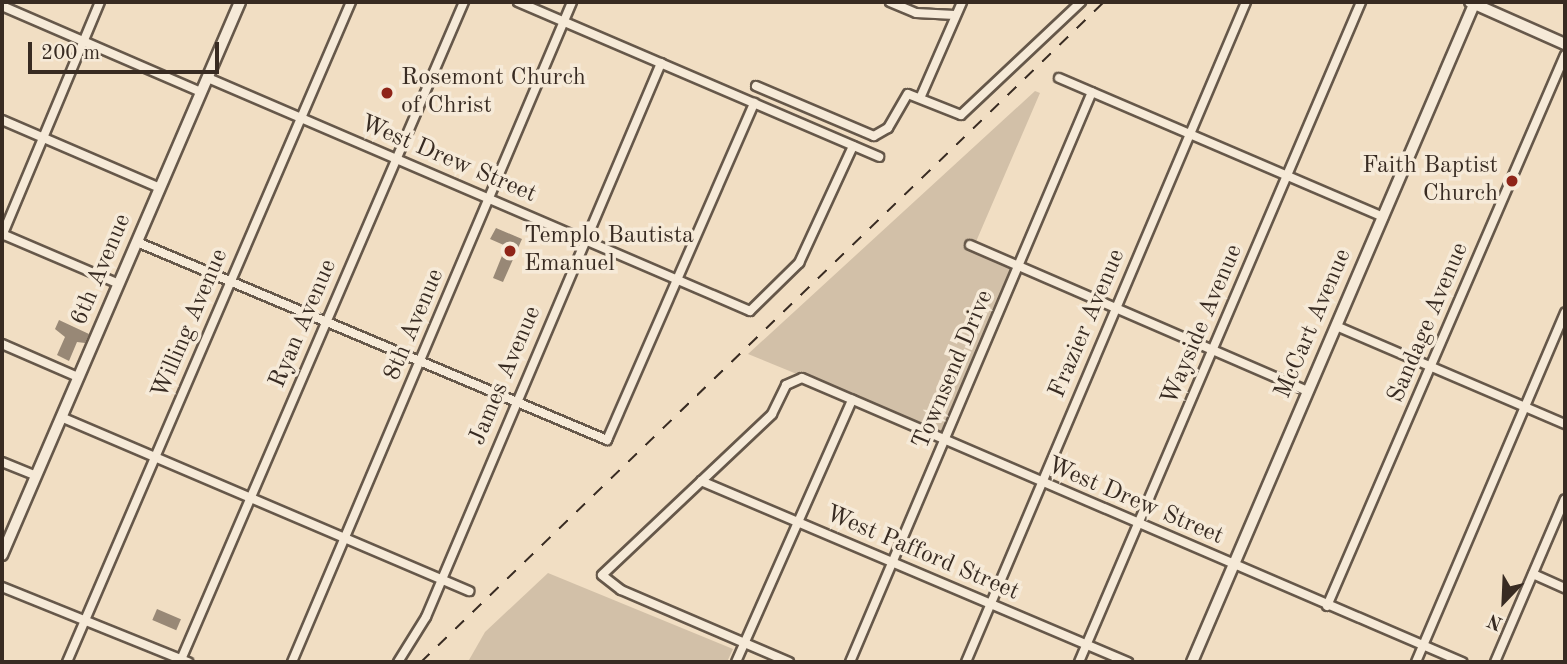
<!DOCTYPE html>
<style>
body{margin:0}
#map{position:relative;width:1567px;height:664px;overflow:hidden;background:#f1dec3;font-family:"Old Standard TT",serif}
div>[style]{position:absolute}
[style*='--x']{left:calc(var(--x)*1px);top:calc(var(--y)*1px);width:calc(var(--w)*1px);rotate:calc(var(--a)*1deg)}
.green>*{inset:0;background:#d2c0a8}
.building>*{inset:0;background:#988876;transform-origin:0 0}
.roads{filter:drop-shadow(2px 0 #66584a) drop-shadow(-2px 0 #66584a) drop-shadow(0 2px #66584a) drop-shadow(0 -2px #66584a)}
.minor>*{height:8px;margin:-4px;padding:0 4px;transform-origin:4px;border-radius:4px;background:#f6ead8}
.tertiary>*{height:10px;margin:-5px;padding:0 5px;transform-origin:5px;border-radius:5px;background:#f6ead8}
.secondary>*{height:10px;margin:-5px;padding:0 5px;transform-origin:5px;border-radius:5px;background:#f6ead8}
.rail>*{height:2px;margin-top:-1px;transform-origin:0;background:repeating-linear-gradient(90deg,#382b22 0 12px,transparent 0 24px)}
.dots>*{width:19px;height:19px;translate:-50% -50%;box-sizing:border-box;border:4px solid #f6ead8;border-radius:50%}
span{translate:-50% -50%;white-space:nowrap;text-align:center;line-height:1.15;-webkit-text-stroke:7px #f6ead8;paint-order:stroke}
.poi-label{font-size:24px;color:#382b22}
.left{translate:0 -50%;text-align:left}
.right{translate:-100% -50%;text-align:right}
.street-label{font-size:24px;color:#382b22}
.frame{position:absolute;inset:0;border:4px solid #382b22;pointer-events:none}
.north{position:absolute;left:1469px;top:566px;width:70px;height:70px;-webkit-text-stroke:5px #f6ead8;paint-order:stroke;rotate:203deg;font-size:19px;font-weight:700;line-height:28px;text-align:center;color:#382b22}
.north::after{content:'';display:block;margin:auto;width:24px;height:32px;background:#382b22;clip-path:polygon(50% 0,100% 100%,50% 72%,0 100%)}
.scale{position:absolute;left:28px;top:42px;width:191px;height:32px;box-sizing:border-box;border:4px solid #382b22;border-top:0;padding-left:9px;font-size:21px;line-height:24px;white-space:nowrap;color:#382b22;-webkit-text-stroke:5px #f6ead8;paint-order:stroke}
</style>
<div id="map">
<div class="green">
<i style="clip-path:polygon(1035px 91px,1040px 93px,972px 251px,1014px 269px,943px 434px,748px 354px)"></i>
<i style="clip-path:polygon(548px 573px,733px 649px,727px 662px,469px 660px,485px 632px)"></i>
</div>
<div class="building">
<i style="clip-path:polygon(496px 228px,522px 239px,503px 282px,493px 278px,506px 246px,490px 239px)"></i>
<i style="clip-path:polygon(59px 320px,89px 334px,85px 343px,77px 342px,69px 361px,57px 355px,65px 337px,55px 329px)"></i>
<i style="left:157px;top:609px;width:26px;height:12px;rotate:23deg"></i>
</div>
<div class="roads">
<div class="minor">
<i style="--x:518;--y:2;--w:393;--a:23.2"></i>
<i style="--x:890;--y:2;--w:28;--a:23"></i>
<i style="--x:916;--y:13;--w:39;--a:3"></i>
<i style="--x:2;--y:6;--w:217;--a:23.4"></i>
<i style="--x:208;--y:78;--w:590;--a:23.26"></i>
<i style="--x:750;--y:311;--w:69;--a:-44.4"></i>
<i style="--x:799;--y:263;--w:129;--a:-65.2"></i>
<i style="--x:1059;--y:78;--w:353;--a:23.2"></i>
<i style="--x:756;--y:86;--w:128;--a:23"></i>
<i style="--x:874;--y:136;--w:16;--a:-30"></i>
<i style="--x:888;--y:128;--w:39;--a:-60"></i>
<i style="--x:908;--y:94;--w:57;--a:21.6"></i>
<i style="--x:961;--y:115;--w:165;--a:-43.3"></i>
<i style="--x:921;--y:96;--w:103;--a:-66.4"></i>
<i style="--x:2;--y:120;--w:172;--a:23.3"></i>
<i style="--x:2;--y:234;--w:127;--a:23.1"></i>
<i style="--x:2;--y:236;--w:254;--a:-67.3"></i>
<i style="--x:137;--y:242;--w:510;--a:22.84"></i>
<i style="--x:607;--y:440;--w:368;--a:-66.4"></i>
<i style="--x:970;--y:245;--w:368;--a:23.4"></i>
<i style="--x:1336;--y:326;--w:249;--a:23.2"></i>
<i style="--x:2;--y:344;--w:83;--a:23.5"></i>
<i style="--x:61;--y:417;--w:444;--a:23.1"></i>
<i style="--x:2;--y:462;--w:37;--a:22"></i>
<i style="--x:701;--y:481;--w:464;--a:23"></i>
<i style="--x:1533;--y:574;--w:35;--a:24"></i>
<i style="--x:2;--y:587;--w:201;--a:22"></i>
<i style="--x:1327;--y:606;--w:600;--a:-66.64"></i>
<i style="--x:67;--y:662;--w:719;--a:-66.72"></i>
<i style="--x:180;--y:662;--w:719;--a:-66.72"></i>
<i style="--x:292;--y:662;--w:717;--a:-67.01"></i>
<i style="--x:398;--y:662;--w:53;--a:-58.1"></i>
<i style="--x:426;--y:617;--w:602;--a:-67.01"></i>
<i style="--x:736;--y:662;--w:287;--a:-66.1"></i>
<i style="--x:789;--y:662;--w:183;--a:-156.8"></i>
<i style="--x:621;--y:590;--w:24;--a:-142"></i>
<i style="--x:602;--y:575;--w:234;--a:-43.4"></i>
<i style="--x:772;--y:414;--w:32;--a:-64"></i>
<i style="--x:786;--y:385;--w:17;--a:-24"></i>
<i style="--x:802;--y:378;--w:719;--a:23.28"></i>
<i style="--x:850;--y:662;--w:619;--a:-67"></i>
<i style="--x:966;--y:662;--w:717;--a:-67.01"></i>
<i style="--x:1079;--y:662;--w:718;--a:-66.86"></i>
<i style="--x:1416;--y:662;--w:380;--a:-66.9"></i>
<i style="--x:1495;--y:662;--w:177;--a:-66.8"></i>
</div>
<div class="tertiary">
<i style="--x:2;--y:555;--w:602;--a:-66.71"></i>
</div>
<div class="secondary">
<i style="--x:1470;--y:2;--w:104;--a:23.9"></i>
<i style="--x:1192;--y:662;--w:718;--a:-66.79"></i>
</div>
</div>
<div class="rail">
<i style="--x:421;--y:662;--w:950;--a:-44.02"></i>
</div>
<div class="dots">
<i style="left:387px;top:93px;background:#8f2418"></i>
<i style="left:1512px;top:181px;background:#8f2418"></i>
<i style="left:510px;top:251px;background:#8f2418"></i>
</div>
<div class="poi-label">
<span class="left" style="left:401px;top:93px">Rosemont Church<br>of Christ</span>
<span class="right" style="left:1498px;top:181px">Faith Baptist<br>Church</span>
<span class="left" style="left:524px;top:251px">Templo Bautista<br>Emanuel</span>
</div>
<div class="street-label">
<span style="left:448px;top:160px;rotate:23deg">West Drew Street</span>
<span style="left:102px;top:270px;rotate:-67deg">6th Avenue</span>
<span style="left:1429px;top:323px;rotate:-67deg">Sandage Avenue</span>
<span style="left:191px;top:324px;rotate:-67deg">Willing Avenue</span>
<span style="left:304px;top:324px;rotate:-67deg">Ryan Avenue</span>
<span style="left:1088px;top:324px;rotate:-67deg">Frazier Avenue</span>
<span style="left:1314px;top:324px;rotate:-67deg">McCart Avenue</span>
<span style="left:415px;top:325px;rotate:-67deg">8th Avenue</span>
<span style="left:1203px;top:325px;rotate:-67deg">Wayside Avenue</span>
<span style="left:954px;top:370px;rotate:-67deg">Townsend Drive</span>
<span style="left:506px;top:376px;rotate:-67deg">James Avenue</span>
<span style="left:1135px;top:502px;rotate:23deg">West Drew Street</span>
<span style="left:922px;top:554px;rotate:23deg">West Pafford Street</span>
</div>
<div class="frame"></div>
<div class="north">N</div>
<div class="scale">200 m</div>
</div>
